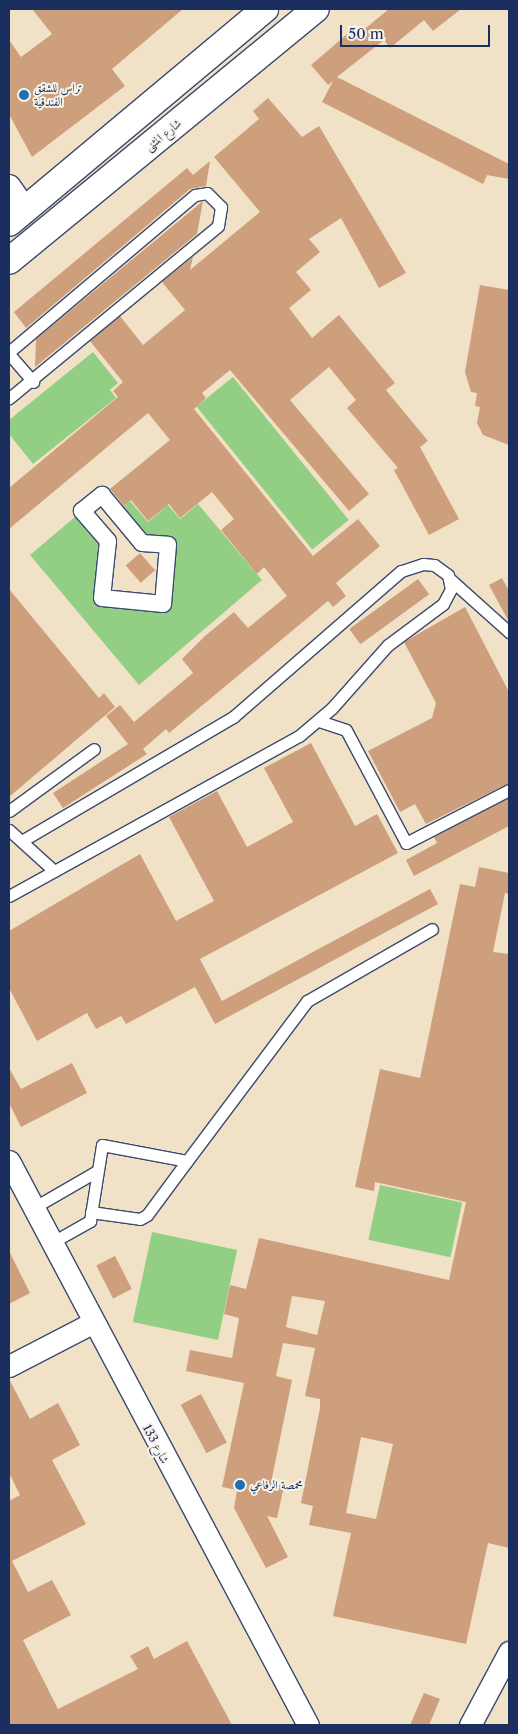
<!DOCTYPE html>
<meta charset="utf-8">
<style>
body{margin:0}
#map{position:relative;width:518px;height:1734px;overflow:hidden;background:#f1e2c7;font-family:"Libre Caslon Text",Amiri,serif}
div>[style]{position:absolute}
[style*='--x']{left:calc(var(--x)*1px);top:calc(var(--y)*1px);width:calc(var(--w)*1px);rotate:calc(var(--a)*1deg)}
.green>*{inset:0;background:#92cf84;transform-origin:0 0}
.building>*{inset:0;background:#cd9f7d;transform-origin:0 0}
.roads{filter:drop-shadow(1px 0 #3b4a6e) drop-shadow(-1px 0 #3b4a6e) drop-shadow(0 1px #3b4a6e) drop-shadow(0 -1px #3b4a6e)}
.service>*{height:11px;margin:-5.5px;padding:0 5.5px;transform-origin:5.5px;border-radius:5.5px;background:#fff}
.pedestrian>*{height:16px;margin:-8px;padding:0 8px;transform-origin:8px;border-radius:8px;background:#fff}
.minor>*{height:21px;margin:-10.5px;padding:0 10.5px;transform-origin:10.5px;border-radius:10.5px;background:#fff}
.tertiary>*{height:26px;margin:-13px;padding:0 13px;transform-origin:13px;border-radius:13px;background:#fff}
.dots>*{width:14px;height:14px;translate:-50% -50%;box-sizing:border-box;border:2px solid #f7f3e8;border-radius:50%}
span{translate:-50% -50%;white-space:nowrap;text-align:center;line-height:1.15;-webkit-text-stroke:4px #f7f3e8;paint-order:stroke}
.poi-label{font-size:12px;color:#1b2f5e}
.left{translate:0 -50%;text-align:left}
.street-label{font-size:12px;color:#1b2f5e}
.frame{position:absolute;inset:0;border:10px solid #1b2f5e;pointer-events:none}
.scale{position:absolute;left:340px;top:25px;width:150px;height:22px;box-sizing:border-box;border:2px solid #1b2f5e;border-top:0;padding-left:6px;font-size:15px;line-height:18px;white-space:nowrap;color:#1b2f5e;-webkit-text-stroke:4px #f7f3e8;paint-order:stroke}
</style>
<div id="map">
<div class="green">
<i style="clip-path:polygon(93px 352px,118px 383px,110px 390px,116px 398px,33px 464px,9px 434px,9px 420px)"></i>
<i style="left:233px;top:377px;width:184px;height:47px;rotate:51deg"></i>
<i style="clip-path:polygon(130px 501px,148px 522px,168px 505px,180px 519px,198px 504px,262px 580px,139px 685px,30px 555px,82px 511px,108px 541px,103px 598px,163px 604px,168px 545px,142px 543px,117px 513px)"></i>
<i style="left:380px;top:1185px;width:84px;height:56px;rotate:12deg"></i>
<i style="left:152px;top:1232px;width:87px;height:92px;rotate:12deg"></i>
</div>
<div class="building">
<i style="clip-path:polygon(32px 9px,183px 9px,112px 69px,125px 86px,32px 157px,9px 114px,9px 40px,21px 57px,52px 34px)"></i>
<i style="clip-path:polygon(389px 9px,461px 9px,433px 31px,424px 20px,390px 48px,384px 40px,337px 77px,509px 164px,509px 179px,487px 175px,483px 184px,322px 102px,333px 81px,328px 85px,311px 65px,352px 30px,356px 36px)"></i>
<i style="clip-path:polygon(268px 98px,302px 137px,319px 126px,406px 273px,379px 288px,341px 218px,309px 239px,320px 252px,296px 272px,311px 290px,289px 308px,312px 338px,339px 315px,395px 383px,386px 390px,428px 441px,420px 447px,459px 519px,429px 535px,394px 470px,398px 468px,347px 408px,356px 400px,329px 367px,290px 400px,369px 494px,349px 511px,230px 370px,202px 393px,206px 398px,194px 409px,313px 556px,358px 519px,380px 546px,336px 583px,346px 596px,333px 607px,328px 601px,169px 733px,166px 729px,143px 749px,147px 754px,63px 808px,53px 793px,128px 744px,106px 716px,120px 705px,134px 722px,193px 673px,182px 659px,205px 636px,234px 612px,248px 628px,287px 596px,264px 567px,257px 574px,221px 530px,234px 519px,212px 492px,180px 518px,169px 504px,148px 521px,131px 500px,124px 506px,110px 489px,170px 440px,148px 413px,9px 529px,9px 488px,118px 397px,113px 391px,123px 382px,90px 341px,120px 316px,143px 345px,185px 310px,162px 282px,193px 257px,190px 270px,260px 212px,214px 157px,259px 119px,253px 111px)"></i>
<i style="clip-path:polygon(210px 161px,206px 186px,190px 189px,26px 328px,14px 312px,187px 168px,193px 175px)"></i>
<i style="clip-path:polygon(203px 201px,197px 234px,35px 367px,36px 339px)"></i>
<i style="clip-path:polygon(480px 285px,509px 290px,509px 445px,483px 435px,477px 423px,480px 407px,475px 406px,477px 393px,471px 392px,465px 372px)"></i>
<i style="left:140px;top:553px;width:23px;height:19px;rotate:49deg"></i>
<i style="clip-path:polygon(502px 578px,509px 591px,509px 622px,489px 585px)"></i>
<i style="left:418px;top:579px;width:19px;height:85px;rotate:54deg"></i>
<i style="clip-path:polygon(9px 589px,99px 698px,104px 693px,115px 707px,9px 797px)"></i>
<i style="clip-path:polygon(465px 607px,509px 692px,509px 783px,426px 824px,415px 804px,400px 812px,368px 751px,432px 718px,436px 703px,404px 642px)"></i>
<i style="clip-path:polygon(311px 743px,355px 826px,377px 814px,398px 853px,200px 959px,222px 1001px,430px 889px,438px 904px,215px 1024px,195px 987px,126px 1024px,121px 1016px,96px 1029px,87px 1013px,37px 1041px,9px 988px,9px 931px,140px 854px,176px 921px,214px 901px,169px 817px,217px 791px,247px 847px,293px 822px,264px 768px)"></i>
<i style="clip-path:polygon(509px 798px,509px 826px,414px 876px,406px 860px,437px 843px,434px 837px)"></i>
<i style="clip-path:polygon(evenodd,479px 867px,509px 873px,509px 894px,505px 893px,493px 952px,509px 954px,509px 1548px,488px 1543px,466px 1644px,333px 1616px,351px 1533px,309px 1525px,313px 1506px,301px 1503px,320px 1408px,320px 1399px,305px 1396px,315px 1348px,283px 1343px,276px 1376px,292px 1380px,271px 1483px,284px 1486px,277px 1518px,267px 1516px,288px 1557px,266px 1568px,234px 1508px,237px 1490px,222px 1487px,244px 1383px,186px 1371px,190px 1350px,232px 1358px,239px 1318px,224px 1314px,230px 1285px,246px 1289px,259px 1238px,449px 1280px,466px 1202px,375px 1182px,374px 1191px,355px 1187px,380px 1069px,420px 1078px,460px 884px,475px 887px,479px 867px,292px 1296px,325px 1301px,317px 1335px,286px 1327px,292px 1296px,479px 867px,361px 1437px,393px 1444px,376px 1519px,346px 1513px,361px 1437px)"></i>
<i style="clip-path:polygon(72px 1063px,87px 1093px,21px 1127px,9px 1103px,9px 1068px,21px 1089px)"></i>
<i style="clip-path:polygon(9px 1251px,30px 1293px,9px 1304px)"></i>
<i style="left:115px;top:1256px;width:37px;height:21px;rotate:63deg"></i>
<i style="clip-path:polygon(9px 1379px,30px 1419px,58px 1403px,80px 1445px,52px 1460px,86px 1524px,12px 1561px,28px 1592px,52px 1580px,71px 1615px,23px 1640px,58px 1709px,138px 1669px,130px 1656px,148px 1646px,154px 1659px,187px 1641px,232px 1725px,9px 1725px,9px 1501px,20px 1495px,9px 1473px)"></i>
<i style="left:201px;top:1394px;width:55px;height:23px;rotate:62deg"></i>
<i style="clip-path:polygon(424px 1693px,440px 1699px,429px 1725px,410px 1725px)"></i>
</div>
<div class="roads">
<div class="service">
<i style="--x:9;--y:352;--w:243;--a:-40.2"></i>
<i style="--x:195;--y:195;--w:12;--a:-9"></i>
<i style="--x:207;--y:193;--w:20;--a:45"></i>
<i style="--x:221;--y:207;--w:19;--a:99"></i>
<i style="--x:218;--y:226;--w:271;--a:140.5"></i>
<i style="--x:9;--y:354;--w:37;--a:49"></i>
<i style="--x:451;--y:580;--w:78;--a:41.9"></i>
<i style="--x:319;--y:721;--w:28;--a:18"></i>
<i style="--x:346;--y:730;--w:128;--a:62"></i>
<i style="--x:406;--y:843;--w:116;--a:-27.2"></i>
<i style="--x:9;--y:811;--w:105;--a:-36.1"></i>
<i style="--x:9;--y:830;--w:61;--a:42.3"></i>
<i style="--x:9;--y:896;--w:331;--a:-28.9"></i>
<i style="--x:299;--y:736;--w:43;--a:-40.3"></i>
<i style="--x:332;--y:708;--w:84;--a:-48.4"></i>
<i style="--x:388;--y:645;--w:69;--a:-36.7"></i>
<i style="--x:443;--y:604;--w:17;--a:-62"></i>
<i style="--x:451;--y:589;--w:14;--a:-102"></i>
<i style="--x:448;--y:575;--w:17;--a:-144"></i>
<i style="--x:434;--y:565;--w:11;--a:-175"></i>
<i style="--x:423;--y:564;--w:23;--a:162"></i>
<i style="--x:401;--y:571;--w:223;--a:139"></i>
<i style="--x:233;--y:717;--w:245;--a:149.6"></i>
<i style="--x:33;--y:1208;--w:74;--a:-30"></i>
<i style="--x:91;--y:1212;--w:49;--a:8.1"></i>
<i style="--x:140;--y:1219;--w:8;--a:-30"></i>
<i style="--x:147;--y:1215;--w:67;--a:-53.5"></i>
<i style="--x:51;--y:1243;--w:45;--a:-29.4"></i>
<i style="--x:90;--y:1221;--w:77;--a:-81"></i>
<i style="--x:102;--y:1145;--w:86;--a:10.7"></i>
<i style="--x:187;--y:1161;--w:200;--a:-53.1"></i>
<i style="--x:307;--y:1001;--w:144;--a:-29.9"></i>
</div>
<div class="pedestrian">
<i style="--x:102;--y:495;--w:62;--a:50.2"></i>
<i style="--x:142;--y:543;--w:26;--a:4"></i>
<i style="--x:168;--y:545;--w:59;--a:94.8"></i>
<i style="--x:163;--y:604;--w:61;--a:-174.4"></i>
<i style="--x:102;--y:598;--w:57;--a:-84"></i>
<i style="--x:108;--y:541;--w:40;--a:-131"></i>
<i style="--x:82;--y:511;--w:26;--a:-39"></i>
</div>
<div class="minor">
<i style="--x:9;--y:185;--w:29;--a:55"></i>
<i style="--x:9;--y:1161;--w:638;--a:62.07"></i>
<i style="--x:9;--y:1366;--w:93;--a:-27.4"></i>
<i style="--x:470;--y:1725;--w:83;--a:-61.9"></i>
</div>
<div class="tertiary">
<i style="--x:9;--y:223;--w:334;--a:-39.9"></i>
<i style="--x:9;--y:261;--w:397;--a:-39.4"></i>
</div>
</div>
<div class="dots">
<i style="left:24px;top:95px;background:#1f6fb2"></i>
<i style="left:240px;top:1485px;background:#1f6fb2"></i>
</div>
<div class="poi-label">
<span class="left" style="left:34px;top:95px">تراس للشقق<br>الفندقية</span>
<span class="left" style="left:250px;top:1485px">محمصة الرفاعي</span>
</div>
<div class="street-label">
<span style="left:163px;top:135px;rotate:-39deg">شارع المثنى</span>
<span style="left:156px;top:1444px;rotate:62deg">شارع 133</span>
</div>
<div class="frame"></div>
<div class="scale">50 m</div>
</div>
